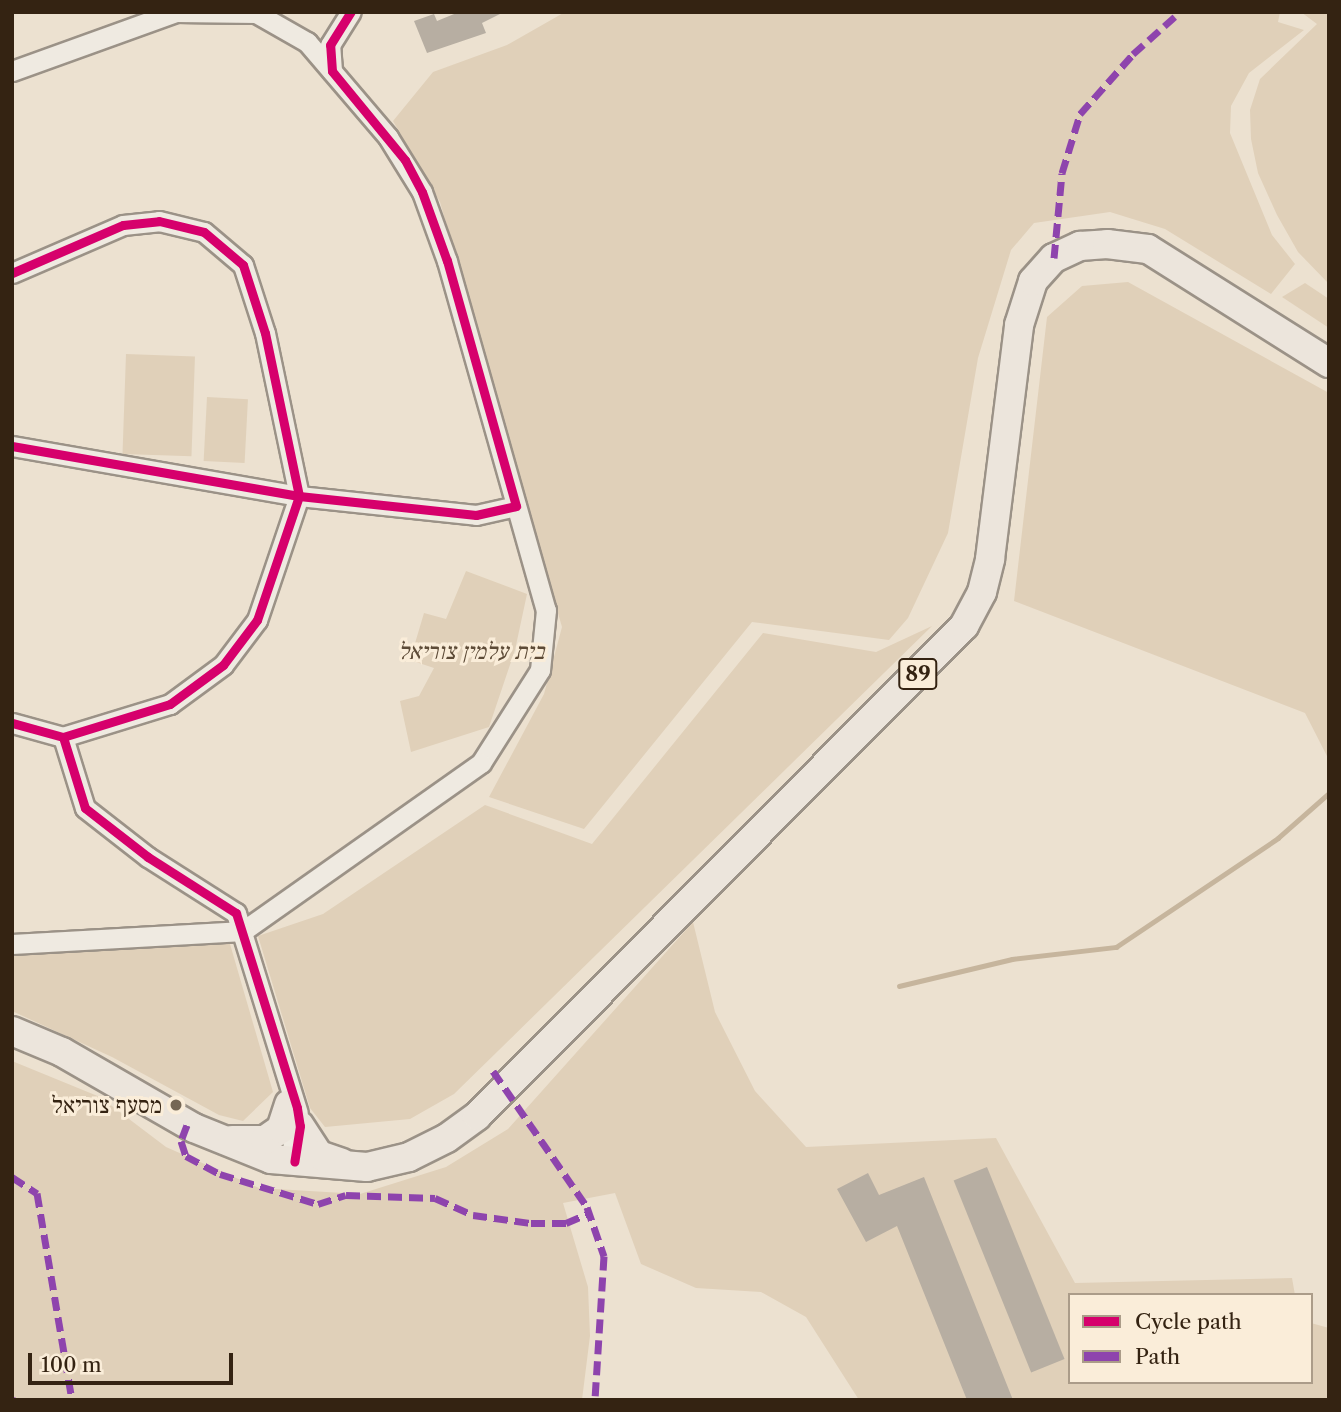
<!DOCTYPE html>
<meta charset="utf-8">
<style>
body{margin:0}
#map{position:relative;width:1341px;height:1412px;overflow:hidden;background:#ece1d0;font-family:"Libre Caslon Text","Frank Ruhl Libre",serif}
div>[style]{position:absolute}
[style*='--x']{left:calc(var(--x)*1px);top:calc(var(--y)*1px);width:calc(var(--w)*1px);rotate:calc(var(--a)*1deg)}
.green>*{inset:0;background:#e0d0b9;transform-origin:0 0}
.stream>*{height:4.5px;margin:-2.25px;padding:0 2.25px;transform-origin:2.25px;border-radius:2.25px;background:#c6b59d}
.building>*{inset:0;background:#b7aea2;transform-origin:0 0}
.roads{filter:drop-shadow(2px 0 #9b9287) drop-shadow(-2px 0 #9b9287) drop-shadow(0 2px #9b9287) drop-shadow(0 -2px #9b9287)}
.minor>*{height:19px;margin:-9.5px;padding:0 9.5px;transform-origin:9.5px;border-radius:9.5px;background:#efeae1}
.highway>*{height:28px;margin:-14px;padding:0 14px;transform-origin:14px;border-radius:14px;background:#ece5dc}
.quiet>*{height:7px;margin-top:-3.5px;transform-origin:0;background:repeating-linear-gradient(90deg,#8e44ad 0 14px,transparent 0 21px)}
.cycleway>*{height:9px;margin:-4.5px;padding:0 4.5px;transform-origin:4.5px;border-radius:4.5px;background:#d6006c}
.dots>*{width:19px;height:19px;translate:-50% -50%;box-sizing:border-box;border:4px solid #faedd9;border-radius:50%}
span{translate:-50% -50%;white-space:nowrap;text-align:center;line-height:1.15;-webkit-text-stroke:6px #faedd9;paint-order:stroke}
.shield-label span{padding:2px 5px;background:#faedd9;border:2px solid;border-radius:5px;-webkit-text-stroke-width:0}
.shield-label{font-size:21px;color:#342312;font-weight:700}
.park-label{font-size:23px;color:#5d4b37;font-style:italic}
.poi-label{font-size:23px;color:#342312}
.right{translate:-100% -50%;text-align:right}
.frame{position:absolute;inset:0;border:14px solid #342312;pointer-events:none}
.legend{position:absolute;left:1068px;top:1293px;width:245px;height:91px;box-sizing:border-box;background:#faedd9;border:2px solid #ab9c89;margin:0;padding:9px 12px;list-style:none;font-size:21px;color:#342312}
.legend li{display:flex;align-items:center;gap:14px;height:35px}
.legend b{width:35px;border:2px solid #ab9c89}
.scale{position:absolute;left:28px;top:1353px;width:205px;height:32px;box-sizing:border-box;border:4px solid #342312;border-top:0;padding-left:9px;font-size:21px;line-height:24px;white-space:nowrap;color:#342312;-webkit-text-stroke:5px #faedd9;paint-order:stroke}
</style>
<div id="map">
<div class="green">
<i style="clip-path:polygon(565px 12px,1280px 12px,1278px 22px,1304px 30px,1249px 73px,1231px 106px,1230px 133px,1272px 235px,1295px 264px,1271px 294px,1165px 229px,1110px 212px,1034px 223px,1011px 250px,978px 358px,948px 533px,908px 618px,889px 640px,752px 622px,584px 829px,489px 797px,544px 694px,562px 627px,440px 202px,393px 121px,433px 72px,507px 45px)"></i>
<i style="clip-path:polygon(1301px 12px,1329px 12px,1329px 284px,1298px 252px,1277px 215px,1258px 173px,1251px 139px,1250px 110px,1260px 79px,1317px 24px)"></i>
<i style="clip-path:polygon(1128px 282px,1329px 393px,1329px 760px,1305px 713px,1014px 601px,1047px 317px,1082px 286px)"></i>
<i style="clip-path:polygon(1305px 283px,1329px 299px,1329px 328px,1282px 297px)"></i>
<i style="left:126px;top:354px;width:69px;height:100px;rotate:2deg"></i>
<i style="left:207px;top:397px;width:41px;height:64px;rotate:3deg"></i>
<i style="clip-path:polygon(466px 571px,527px 594px,515px 650px,489px 727px,411px 752px,400px 701px,419px 696px,434px 668px,410px 660px,424px 613px,446px 619px)"></i>
<i style="clip-path:polygon(932px 626px,454px 1094px,410px 1119px,325px 1127px,310px 1108px,258px 936px,323px 914px,485px 805px,592px 844px,763px 633px,876px 652px)"></i>
<i style="clip-path:polygon(693px 922px,715px 1012px,755px 1091px,806px 1147px,996px 1138px,1075px 1283px,1292px 1278px,1295px 1295px,1070px 1295px,1070px 1382px,1311px 1382px,1311px 1323px,1329px 1328px,1329px 1400px,859px 1400px,806px 1317px,761px 1292px,696px 1288px,641px 1264px,615px 1193px,563px 1203px,588px 1287px,590px 1336px,582px 1400px,12px 1400px,12px 1061px,100px 1097px,166px 1147px,259px 1188px,360px 1194px,446px 1167px,508px 1129px)"></i>
<i style="clip-path:polygon(228px 937px,273px 1092px,243px 1121px,219px 1115px,112px 1057px,12px 1011px,12px 943px,43px 950px,104px 951px)"></i>
</div>
<div class="stream">
<i style="--x:899;--y:986;--w:116;--a:-13.4"></i>
<i style="--x:1012;--y:959;--w:105;--a:-6.6"></i>
<i style="--x:1116;--y:947;--w:195;--a:-33.9"></i>
<i style="--x:1278;--y:838;--w:68;--a:-41.4"></i>
</div>
<div class="building">
<i style="clip-path:polygon(459px 12px,504px 12px,482px 23px,486px 33px,427px 53px,414px 21px,434px 14px,437px 21px)"></i>
<i style="left:987px;top:1167px;width:207px;height:36px;rotate:68deg"></i>
<i style="clip-path:polygon(868px 1173px,879px 1195px,924px 1177px,1013px 1400px,967px 1400px,897px 1226px,866px 1242px,837px 1189px)"></i>
</div>
<div class="roads">
<div class="minor">
<i style="--x:12;--y:71;--w:174;--a:-19.8"></i>
<i style="--x:176;--y:12;--w:80;--a:0.7"></i>
<i style="--x:256;--y:13;--w:59;--a:29.6"></i>
<i style="--x:307;--y:42;--w:125;--a:49.5"></i>
<i style="--x:388;--y:137;--w:65;--a:58.3"></i>
<i style="--x:422;--y:192;--w:73;--a:70.1"></i>
<i style="--x:447;--y:261;--w:363;--a:74.2"></i>
<i style="--x:546;--y:610;--w:60;--a:95.7"></i>
<i style="--x:540;--y:670;--w:110;--a:122.4"></i>
<i style="--x:481;--y:763;--w:291;--a:144.8"></i>
<i style="--x:243;--y:931;--w:231;--a:176.8"></i>
<i style="--x:332;--y:71;--w:26;--a:-94"></i>
<i style="--x:330;--y:45;--w:39;--a:-58"></i>
<i style="--x:12;--y:273;--w:121;--a:-23.4"></i>
<i style="--x:123;--y:225;--w:36;--a:-6"></i>
<i style="--x:159;--y:221;--w:46;--a:13.7"></i>
<i style="--x:204;--y:232;--w:51;--a:40.2"></i>
<i style="--x:243;--y:265;--w:71;--a:72.1"></i>
<i style="--x:265;--y:333;--w:167;--a:78.2"></i>
<i style="--x:299;--y:496;--w:131;--a:108.7"></i>
<i style="--x:257;--y:620;--w:56;--a:127.1"></i>
<i style="--x:223;--y:665;--w:66;--a:143.7"></i>
<i style="--x:170;--y:704;--w:112;--a:162.9"></i>
<i style="--x:63;--y:737;--w:53;--a:-164.6"></i>
<i style="--x:12;--y:446;--w:291;--a:9.9"></i>
<i style="--x:299;--y:496;--w:178;--a:6.1"></i>
<i style="--x:476;--y:515;--w:41;--a:-12.7"></i>
<i style="--x:63;--y:737;--w:74;--a:72.8"></i>
<i style="--x:85;--y:808;--w:80;--a:37.9"></i>
<i style="--x:148;--y:857;--w:104;--a:32.5"></i>
<i style="--x:236;--y:913;--w:209;--a:72.8"></i>
<i style="--x:290;--y:1112;--w:50;--a:85.4"></i>
</div>
<div class="highway">
<i style="--x:12;--y:1031;--w:54;--a:22.8"></i>
<i style="--x:62;--y:1052;--w:152;--a:29.9"></i>
<i style="--x:194;--y:1128;--w:83;--a:21.9"></i>
<i style="--x:271;--y:1159;--w:96;--a:4.8"></i>
<i style="--x:367;--y:1167;--w:43;--a:-13.4"></i>
<i style="--x:409;--y:1157;--w:42;--a:-26.6"></i>
<i style="--x:447;--y:1138;--w:37;--a:-36"></i>
<i style="--x:477;--y:1116;--w:691;--a:-45.18"></i>
<i style="--x:964;--y:626;--w:38;--a:-62"></i>
<i style="--x:982;--y:592;--w:34;--a:-76"></i>
<i style="--x:990;--y:559;--w:236;--a:-82.9"></i>
<i style="--x:1019;--y:325;--w:46;--a:-72.3"></i>
<i style="--x:1033;--y:281;--w:31;--a:-48"></i>
<i style="--x:1054;--y:258;--w:29;--a:-25"></i>
<i style="--x:1080;--y:246;--w:27;--a:-4"></i>
<i style="--x:1107;--y:244;--w:41;--a:7"></i>
<i style="--x:1148;--y:249;--w:214;--a:32.2"></i>
<i style="--x:300;--y:1126;--w:35;--a:57"></i>
<i style="--x:319;--y:1155;--w:24;--a:19"></i>
<i style="--x:232;--y:1140;--w:33;--a:0"></i>
<i style="--x:265;--y:1140;--w:19;--a:-35"></i>
<i style="--x:281;--y:1129;--w:26;--a:-72"></i>
</div>
</div>
<div class="quiet">
<i style="--x:1054;--y:258;--w:85;--a:-84.6"></i>
<i style="--x:1062;--y:173;--w:62;--a:-73"></i>
<i style="--x:1080;--y:114;--w:80;--a:-48.5"></i>
<i style="--x:1133;--y:54;--w:63;--a:-41.8"></i>
<i style="--x:493;--y:1071;--w:165;--a:55.3"></i>
<i style="--x:587;--y:1207;--w:52;--a:70.9"></i>
<i style="--x:604;--y:1256;--w:144;--a:93.6"></i>
<i style="--x:187;--y:1125;--w:17;--a:111"></i>
<i style="--x:181;--y:1141;--w:16;--a:72"></i>
<i style="--x:186;--y:1156;--w:38;--a:28"></i>
<i style="--x:220;--y:1174;--w:102;--a:17"></i>
<i style="--x:318;--y:1204;--w:29;--a:-18"></i>
<i style="--x:346;--y:1195;--w:89;--a:1.9"></i>
<i style="--x:435;--y:1198;--w:42;--a:24.1"></i>
<i style="--x:473;--y:1215;--w:59;--a:7.9"></i>
<i style="--x:531;--y:1223;--w:35;--a:0"></i>
<i style="--x:566;--y:1223;--w:26;--a:-23"></i>
<i style="--x:12;--y:1177;--w:30;--a:33"></i>
<i style="--x:37;--y:1193;--w:210;--a:80.4"></i>
<i style="--x:12;--y:1398;--w:2;--a:63"></i>
</div>
<div class="cycleway">
<i style="--x:12;--y:273;--w:121;--a:-23.4"></i>
<i style="--x:123;--y:225;--w:36;--a:-6"></i>
<i style="--x:159;--y:221;--w:46;--a:13.7"></i>
<i style="--x:204;--y:232;--w:51;--a:40.2"></i>
<i style="--x:243;--y:265;--w:71;--a:72.1"></i>
<i style="--x:265;--y:333;--w:167;--a:78.2"></i>
<i style="--x:299;--y:496;--w:131;--a:108.7"></i>
<i style="--x:257;--y:620;--w:56;--a:127.1"></i>
<i style="--x:223;--y:665;--w:66;--a:143.7"></i>
<i style="--x:170;--y:704;--w:112;--a:162.9"></i>
<i style="--x:63;--y:737;--w:53;--a:-164.6"></i>
<i style="--x:12;--y:446;--w:291;--a:9.9"></i>
<i style="--x:299;--y:496;--w:178;--a:6.1"></i>
<i style="--x:476;--y:515;--w:41;--a:-12.7"></i>
<i style="--x:516;--y:506;--w:255;--a:-105.7"></i>
<i style="--x:447;--y:261;--w:73;--a:-109.9"></i>
<i style="--x:422;--y:192;--w:36;--a:-118"></i>
<i style="--x:405;--y:160;--w:115;--a:-129.4"></i>
<i style="--x:332;--y:71;--w:26;--a:-94"></i>
<i style="--x:330;--y:45;--w:39;--a:-58"></i>
<i style="--x:63;--y:737;--w:74;--a:72.8"></i>
<i style="--x:85;--y:808;--w:80;--a:37.9"></i>
<i style="--x:148;--y:857;--w:104;--a:32.5"></i>
<i style="--x:236;--y:913;--w:204;--a:72.6"></i>
<i style="--x:297;--y:1108;--w:18;--a:81"></i>
<i style="--x:300;--y:1126;--w:36;--a:99"></i>
</div>
<div class="dots">
<i style="left:176px;top:1105px;background:#746654"></i>
</div>
<div class="shield-label">
<span style="left:918px;top:674px">89</span>
</div>
<div class="park-label">
<span style="left:471px;top:651px">בית עלמין צוריאל</span>
</div>
<div class="poi-label">
<span class="right" style="left:162px;top:1105px">מסעף צוריאל</span>
</div>
<div class="frame"></div>
<ul class="legend">
<li><b style="height:9px;background:#d6006c"></b>Cycle path</li>
<li><b style="height:9px;background:#8e44ad"></b>Path</li>
</ul>
<div class="scale">100 m</div>
</div>
